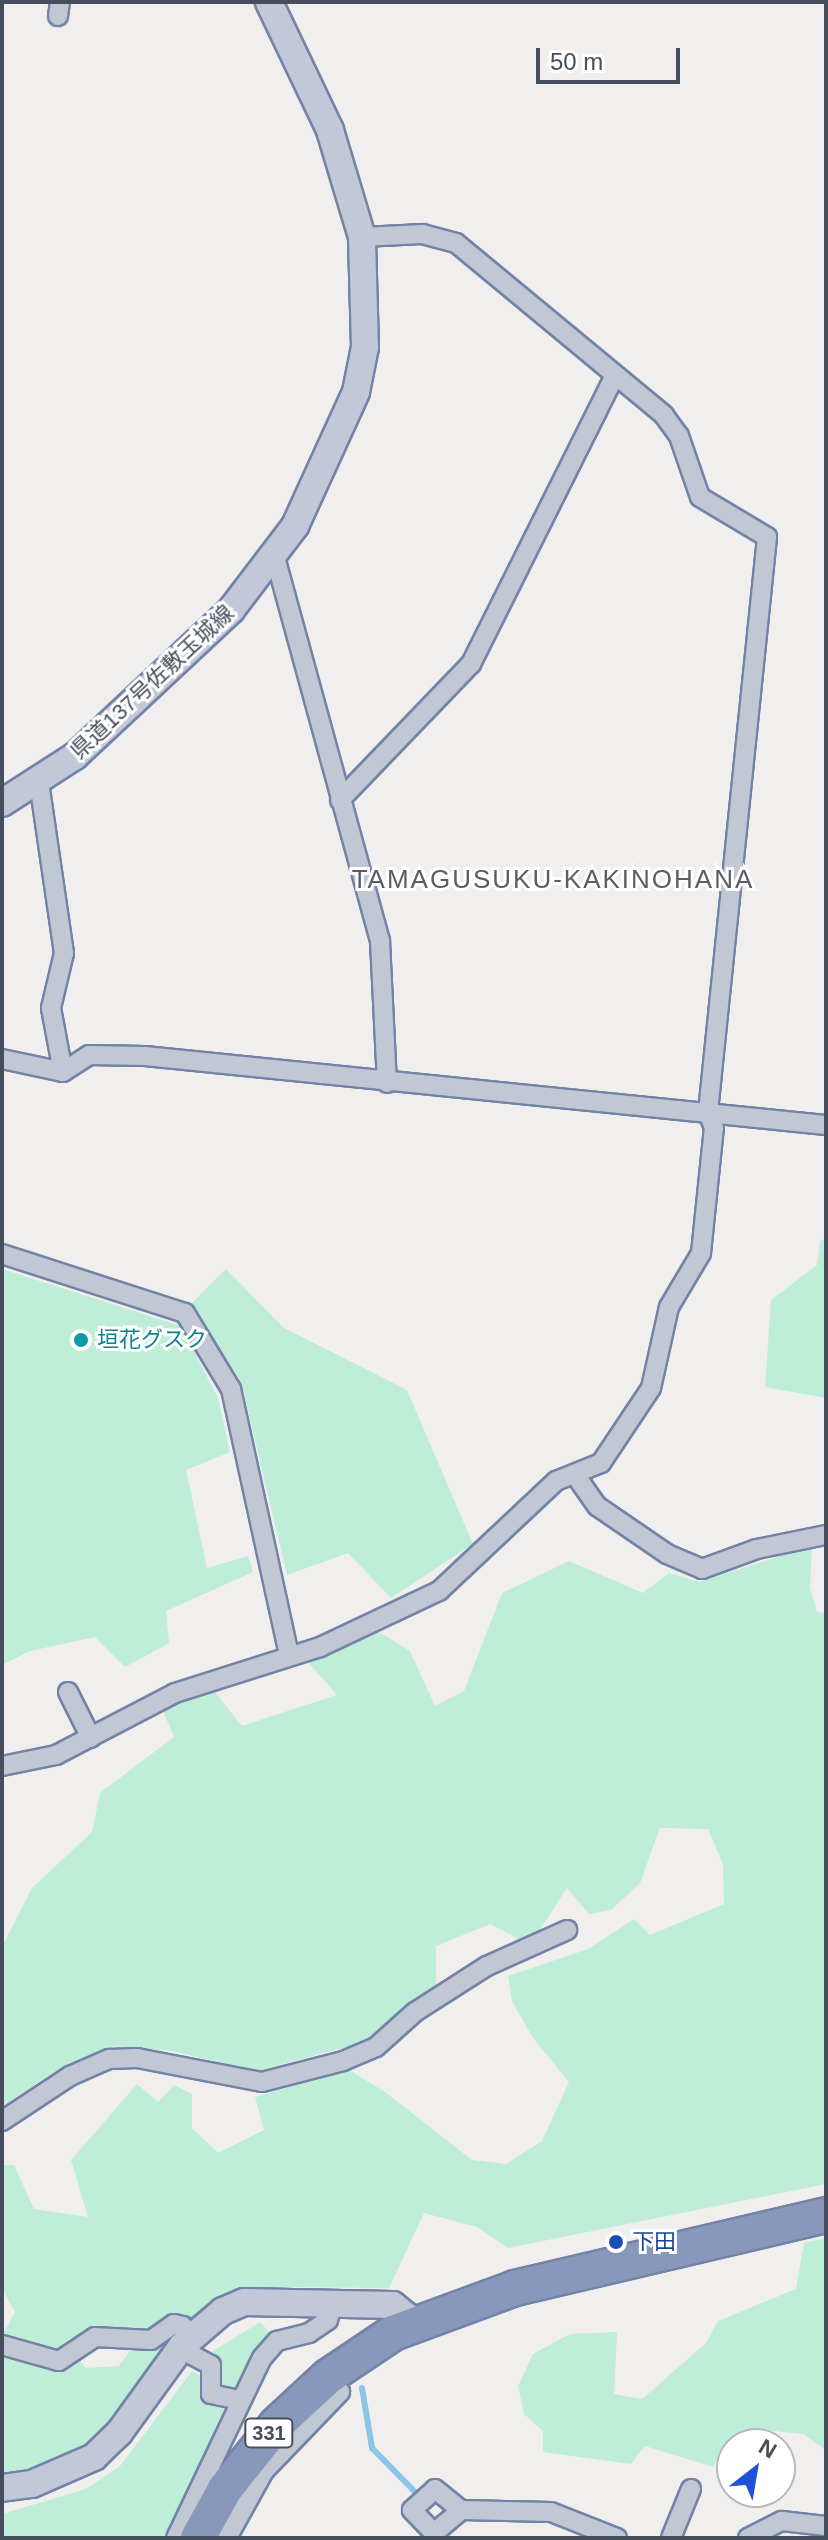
<!DOCTYPE html>
<meta charset="utf-8">
<style>
body{margin:0}
#map{position:relative;width:828px;height:2540px;overflow:hidden;background:#f1efee;font-family:Helvetica,"Noto Sans JP",sans-serif}
div>[style]{position:absolute}
[style*='--x']{left:calc(var(--x)*1px);top:calc(var(--y)*1px);width:calc(var(--w)*1px);rotate:calc(var(--a)*1deg)}
.green>*{inset:0;background:#beedd8}
.stream>*{height:6px;margin:-3px;padding:0 3px;transform-origin:3px;border-radius:3px;background:#8dc5e8}
.roads{filter:drop-shadow(2px 0 #7383a7) drop-shadow(-2px 0 #7383a7) drop-shadow(0 2px #7383a7) drop-shadow(0 -2px #7383a7)}
.street>*{height:18px;margin:-9px;padding:0 9px;transform-origin:9px;border-radius:9px;background:#c2c8d3}
.secondary>*{height:26px;margin:-13px;padding:0 13px;transform-origin:13px;border-radius:13px;background:#c2c8d7}
.highway>*{height:34px;margin:-17px;padding:0 17px;transform-origin:17px;border-radius:17px;background:#8898bb}
.dots>*{width:22px;height:22px;translate:-50% -50%;box-sizing:border-box;border:4px solid #fff;border-radius:50%}
span{translate:-50% -50%;white-space:nowrap;text-align:center;line-height:1.15;-webkit-text-stroke:6px #fff;paint-order:stroke}
.shield-label span{padding:2px 6px;background:#fff;border:2px solid;border-radius:6px;-webkit-text-stroke-width:0}
.shield-label{font-size:20px;color:#474e5b;font-weight:700}
.street-label{font-size:22px;color:#474e5b}
.culture-label{font-size:22px;color:#0d838f}
.left{translate:0 -50%;text-align:left}
.transit-label{font-size:22px;color:#164399}
.quarter-label{font-size:26px;color:#5b5d63;letter-spacing:2px}
.frame{position:absolute;inset:0;border:4px solid #474e5b;pointer-events:none}
.north{position:absolute;left:716px;top:2428px;width:80px;height:80px;box-sizing:border-box;background:#fff;border:2px solid #b5b8bd;border-radius:50%;rotate:31deg;font-size:22px;font-weight:700;line-height:32px;text-align:center;color:#474e5b}
.north::after{content:'';display:block;margin:auto;width:28px;height:36px;background:#2051d9;clip-path:polygon(50% 0,100% 100%,50% 72%,0 100%)}
.scale{position:absolute;left:536px;top:48px;width:144px;height:36px;box-sizing:border-box;border:4px solid #474e5b;border-top:0;padding-left:10px;font-size:24px;line-height:28px;white-space:nowrap;color:#474e5b;-webkit-text-stroke:6px #fff;paint-order:stroke}
</style>
<div id="map">
<div class="green">
<i style="clip-path:polygon(826px 1239px,826px 1398px,765px 1387px,771px 1300px,817px 1265px,820px 1240px)"></i>
<i style="clip-path:polygon(2px 1269px,181px 1326px,218px 1398px,230px 1452px,186px 1470px,207px 1568px,248px 1556px,253px 1572px,166px 1611px,169px 1643px,125px 1667px,95px 1637px,30px 1651px,2px 1665px)"></i>
<i style="clip-path:polygon(226px 1269px,284px 1328px,407px 1390px,473px 1544px,391px 1598px,348px 1553px,287px 1575px,241px 1381px,190px 1305px)"></i>
<i style="clip-path:polygon(812px 1546px,810px 1588px,817px 1612px,826px 1613px,826px 2184px,508px 2248px,477px 2227px,424px 2213px,389px 2288px,269px 2287px,222px 2298px,194px 2325px,183px 2314px,137px 2332px,104px 2327px,69px 2339px,57px 2350px,2px 2336px,15px 2312px,2px 2289px,2px 2165px,14px 2165px,34px 2209px,88px 2217px,71px 2160px,137px 2084px,158px 2102px,174px 2085px,192px 2094px,192px 2128px,218px 2153px,264px 2130px,255px 2097px,349px 2070px,385px 2092px,472px 2160px,506px 2164px,542px 2141px,569px 2082px,533px 2038px,512px 2001px,508px 1976px,588px 1949px,634px 1919px,650px 1935px,724px 1904px,723px 1864px,708px 1829px,660px 1828px,640px 1883px,611px 1910px,589px 1914px,567px 1888px,538px 1933px,519px 1939px,490px 1924px,436px 1946px,436px 1988px,407px 2006px,371px 2040px,258px 2071px,172px 2051px,115px 2046px,55px 2071px,2px 2106px,2px 1947px,32px 1888px,92px 1832px,100px 1793px,174px 1737px,163px 1711px,213px 1690px,242px 1726px,337px 1695px,307px 1661px,379px 1632px,410px 1651px,435px 1706px,464px 1691px,502px 1593px,569px 1561px,643px 1593px,669px 1573px,699px 1582px)"></i>
<i style="clip-path:polygon(826px 2238px,826px 2450px,803px 2434px,756px 2429px,721px 2450px,713px 2467px,645px 2446px,631px 2464px,543px 2452px,543px 2431px,524px 2414px,518px 2386px,533px 2354px,570px 2334px,617px 2332px,614px 2394px,642px 2399px,706px 2343px,718px 2321px,796px 2289px,804px 2243px)"></i>
<i style="clip-path:polygon(260px 2322px,271px 2334px,236px 2391px,219px 2389px,213px 2351px)"></i>
<i style="clip-path:polygon(173px 2333px,179px 2338px,129px 2411px,68px 2456px,23px 2474px,2px 2475px,2px 2356px,60px 2372px,78px 2358px,86px 2368px,119px 2366px,130px 2351px,152px 2347px)"></i>
<i style="clip-path:polygon(192px 2371px,201px 2376px,203px 2404px,225px 2409px,170px 2538px,2px 2538px,2px 2514px,86px 2489px,120px 2466px)"></i>
</div>
<div class="stream">
<i style="--x:362;--y:2388;--w:61;--a:80.5"></i>
<i style="--x:372;--y:2448;--w:64;--a:45.6"></i>
</div>
<div class="roads">
<div class="street">
<i style="--x:58;--y:16;--w:14;--a:-82"></i>
<i style="--x:275;--y:557;--w:398;--a:74.7"></i>
<i style="--x:380;--y:941;--w:142;--a:87.2"></i>
<i style="--x:39;--y:782;--w:173;--a:81.7"></i>
<i style="--x:64;--y:953;--w:57;--a:103.3"></i>
<i style="--x:51;--y:1008;--w:65;--a:79.4"></i>
<i style="--x:340;--y:800;--w:189;--a:-46.1"></i>
<i style="--x:471;--y:664;--w:321;--a:-63.5"></i>
<i style="--x:2;--y:1059;--w:62;--a:12"></i>
<i style="--x:63;--y:1072;--w:31;--a:-33"></i>
<i style="--x:89;--y:1055;--w:56;--a:1"></i>
<i style="--x:145;--y:1056;--w:684;--a:5.79"></i>
<i style="--x:2;--y:1254;--w:192;--a:17.9"></i>
<i style="--x:185;--y:1313;--w:89;--a:58.8"></i>
<i style="--x:231;--y:1389;--w:273;--a:77.7"></i>
<i style="--x:576;--y:1476;--w:37;--a:55"></i>
<i style="--x:597;--y:1506;--w:85;--a:34.4"></i>
<i style="--x:667;--y:1554;--w:38;--a:23"></i>
<i style="--x:702;--y:1569;--w:59;--a:-20"></i>
<i style="--x:757;--y:1549;--w:70;--a:-11.5"></i>
<i style="--x:68;--y:1692;--w:51;--a:63.4"></i>
<i style="--x:2;--y:1766;--w:55;--a:-11.5"></i>
<i style="--x:56;--y:1755;--w:134;--a:-27.5"></i>
<i style="--x:175;--y:1693;--w:152;--a:-17.6"></i>
<i style="--x:320;--y:1647;--w:132;--a:-25.2"></i>
<i style="--x:439;--y:1591;--w:161;--a:-43.2"></i>
<i style="--x:556;--y:1481;--w:48;--a:-21.8"></i>
<i style="--x:601;--y:1463;--w:90;--a:-56.3"></i>
<i style="--x:651;--y:1388;--w:83;--a:-77.5"></i>
<i style="--x:669;--y:1307;--w:63;--a:-59.3"></i>
<i style="--x:701;--y:1253;--w:126;--a:-84.1"></i>
<i style="--x:714;--y:1128;--w:17;--a:-111"></i>
<i style="--x:708;--y:1112;--w:578;--a:-84.14"></i>
<i style="--x:767;--y:537;--w:78;--a:-149.2"></i>
<i style="--x:700;--y:497;--w:65;--a:-109"></i>
<i style="--x:679;--y:436;--w:26;--a:-126"></i>
<i style="--x:664;--y:415;--w:270;--a:-140.4"></i>
<i style="--x:456;--y:243;--w:34;--a:-165"></i>
<i style="--x:423;--y:234;--w:61;--a:177.2"></i>
<i style="--x:2;--y:2121;--w:82;--a:-33.5"></i>
<i style="--x:70;--y:2076;--w:43;--a:-23.6"></i>
<i style="--x:109;--y:2059;--w:28;--a:-2"></i>
<i style="--x:137;--y:2058;--w:127;--a:10.9"></i>
<i style="--x:262;--y:2082;--w:84;--a:-14.5"></i>
<i style="--x:343;--y:2061;--w:36;--a:-23"></i>
<i style="--x:376;--y:2047;--w:52;--a:-41.9"></i>
<i style="--x:415;--y:2012;--w:85;--a:-32.6"></i>
<i style="--x:487;--y:1966;--w:88;--a:-24.2"></i>
<i style="--x:2;--y:2345;--w:59;--a:15.7"></i>
<i style="--x:59;--y:2361;--w:43;--a:-33.7"></i>
<i style="--x:95;--y:2337;--w:56;--a:3.1"></i>
<i style="--x:151;--y:2340;--w:28;--a:-35"></i>
<i style="--x:174;--y:2324;--w:9;--a:13"></i>
<i style="--x:183;--y:2326;--w:30;--a:73"></i>
<i style="--x:192;--y:2355;--w:21;--a:28"></i>
<i style="--x:211;--y:2365;--w:29;--a:90"></i>
<i style="--x:211;--y:2394;--w:29;--a:12"></i>
<i style="--x:434;--y:2533;--w:32;--a:-134"></i>
<i style="--x:412;--y:2510;--w:31;--a:-42"></i>
<i style="--x:435;--y:2489;--w:33;--a:39"></i>
<i style="--x:461;--y:2510;--w:90;--a:1.3"></i>
<i style="--x:551;--y:2512;--w:71;--a:21.5"></i>
<i style="--x:176;--y:2538;--w:199;--a:-64.5"></i>
<i style="--x:262;--y:2358;--w:23;--a:-49"></i>
<i style="--x:277;--y:2341;--w:33;--a:-14"></i>
<i style="--x:309;--y:2333;--w:23;--a:-34"></i>
<i style="--x:328;--y:2320;--w:19;--a:-74"></i>
<i style="--x:227;--y:2538;--w:77;--a:-61.1"></i>
<i style="--x:264;--y:2471;--w:110;--a:-46.1"></i>
<i style="--x:435;--y:2538;--w:5;--a:-101"></i>
<i style="--x:434;--y:2533;--w:35;--a:-40"></i>
<i style="--x:671;--y:2538;--w:53;--a:-67.8"></i>
<i style="--x:748;--y:2538;--w:38;--a:-27"></i>
<i style="--x:782;--y:2521;--w:44;--a:6.5"></i>
</div>
<div class="secondary">
<i style="--x:2;--y:803;--w:87;--a:-32.8"></i>
<i style="--x:75;--y:756;--w:214;--a:-43.1"></i>
<i style="--x:231;--y:610;--w:106;--a:-52.7"></i>
<i style="--x:295;--y:526;--w:147;--a:-65.5"></i>
<i style="--x:356;--y:392;--w:46;--a:-78.7"></i>
<i style="--x:365;--y:347;--w:110;--a:-91.6"></i>
<i style="--x:362;--y:237;--w:112;--a:-106.7"></i>
<i style="--x:330;--y:130;--w:142;--a:-115.5"></i>
<i style="--x:2;--y:2488;--w:30;--a:-8"></i>
<i style="--x:32;--y:2484;--w:68;--a:-23.5"></i>
<i style="--x:94;--y:2457;--w:35;--a:-44"></i>
<i style="--x:119;--y:2433;--w:107;--a:-54.1"></i>
<i style="--x:182;--y:2346;--w:54;--a:-40.5"></i>
<i style="--x:223;--y:2311;--w:23;--a:-23"></i>
<i style="--x:244;--y:2302;--w:149;--a:1.2"></i>
<i style="--x:393;--y:2305;--w:27;--a:39"></i>
</div>
<div class="highway">
<i style="--x:198;--y:2538;--w:56;--a:-61.1"></i>
<i style="--x:225;--y:2489;--w:83;--a:-51.3"></i>
<i style="--x:277;--y:2424;--w:71;--a:-42.7"></i>
<i style="--x:329;--y:2376;--w:77;--a:-33.9"></i>
<i style="--x:393;--y:2333;--w:130;--a:-20.2"></i>
<i style="--x:515;--y:2288;--w:319;--a:-13.2"></i>
</div>
</div>
<div class="dots">
<i style="left:81px;top:1340px;background:#0f9aa8"></i>
<i style="left:616px;top:2242px;background:#1a4fb4"></i>
</div>
<div class="shield-label">
<span style="left:269px;top:2433px">331</span>
</div>
<div class="street-label">
<span style="left:152px;top:682px;rotate:-43deg">県道137号佐敷玉城線</span>
</div>
<div class="culture-label">
<span class="left" style="left:97px;top:1340px">垣花グスク</span>
</div>
<div class="transit-label">
<span class="left" style="left:632px;top:2242px">下田</span>
</div>
<div class="quarter-label">
<span style="left:553px;top:880px">TAMAGUSUKU-KAKINOHANA</span>
</div>
<div class="frame"></div>
<div class="north">N</div>
<div class="scale">50 m</div>
</div>
